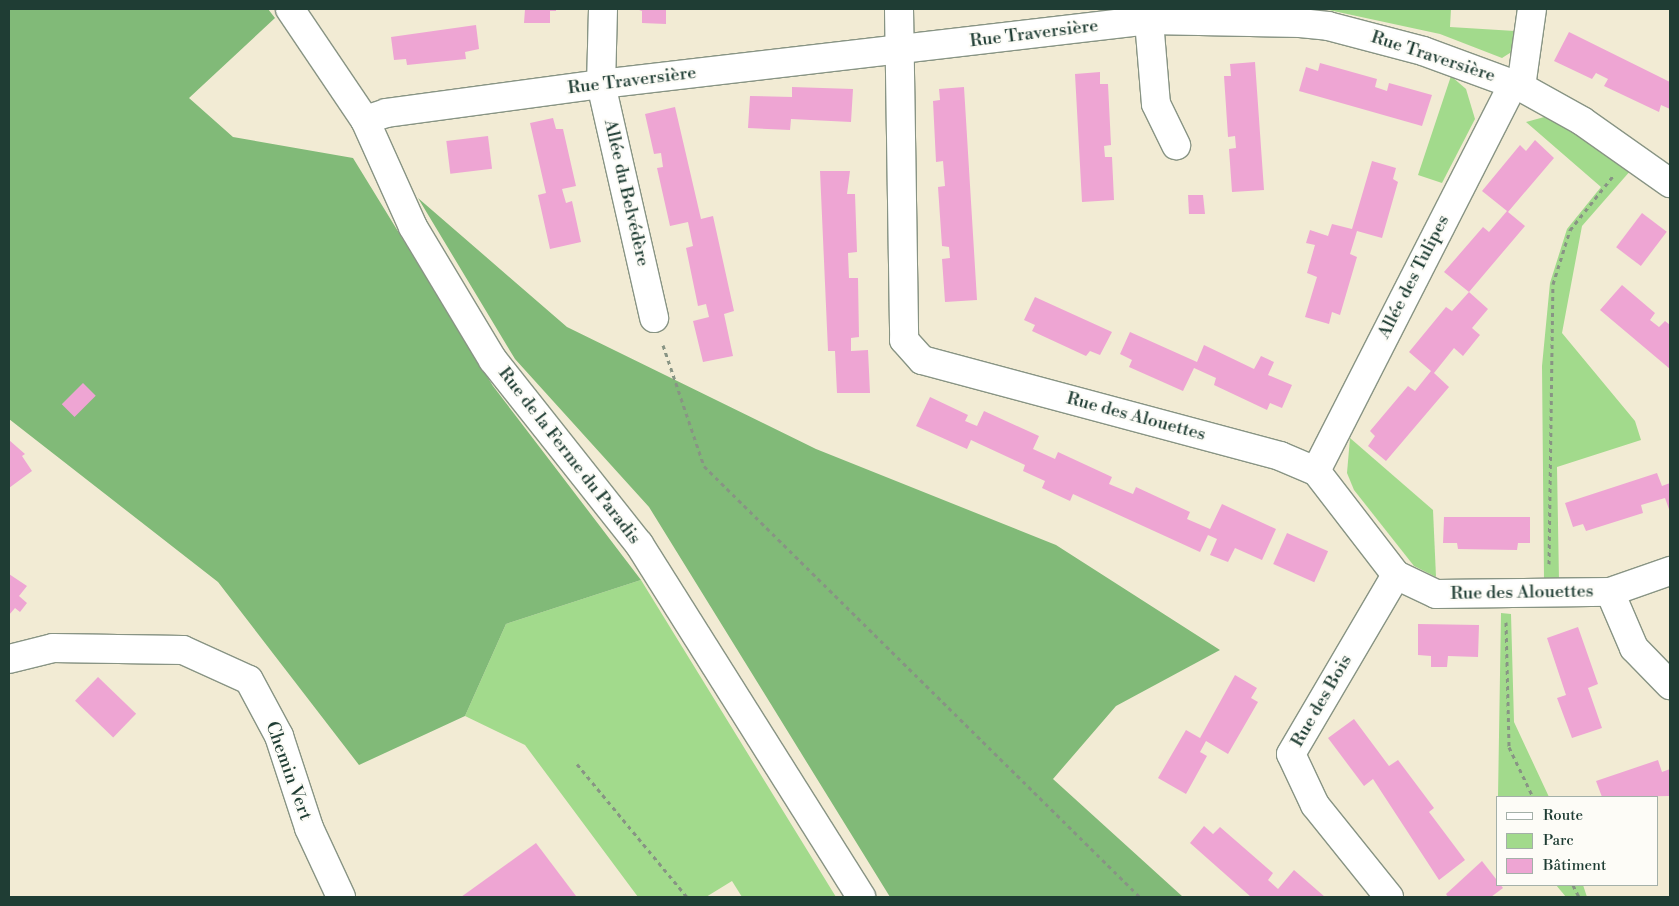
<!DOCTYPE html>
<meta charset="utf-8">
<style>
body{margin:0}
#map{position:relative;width:1679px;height:906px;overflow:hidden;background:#f2ebd4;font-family:"Libre Bodoni",serif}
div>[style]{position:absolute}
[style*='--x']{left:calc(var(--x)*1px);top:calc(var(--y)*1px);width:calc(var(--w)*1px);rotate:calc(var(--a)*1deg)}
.green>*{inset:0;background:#a2da8c}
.forest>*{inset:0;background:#81ba78}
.building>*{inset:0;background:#eea5d3;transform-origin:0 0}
.path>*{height:3px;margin-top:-1.5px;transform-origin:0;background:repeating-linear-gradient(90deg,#889484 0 4px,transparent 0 8px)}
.roads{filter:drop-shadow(1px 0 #889484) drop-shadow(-1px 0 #889484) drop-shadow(0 1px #889484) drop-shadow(0 -1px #889484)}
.street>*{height:28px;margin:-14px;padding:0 14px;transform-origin:14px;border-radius:14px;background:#fff}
span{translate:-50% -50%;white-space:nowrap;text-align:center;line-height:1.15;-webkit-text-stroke:4px #fdfcf7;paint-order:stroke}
.street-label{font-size:18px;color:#1f3d34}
.frame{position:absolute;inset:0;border:10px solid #1f3d34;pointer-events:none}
.legend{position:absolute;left:1496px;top:796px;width:162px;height:90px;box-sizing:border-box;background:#fdfcf7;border:1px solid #a4b0a9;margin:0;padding:6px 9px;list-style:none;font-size:15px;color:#1f3d34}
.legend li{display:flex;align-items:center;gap:10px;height:25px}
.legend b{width:25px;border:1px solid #a4b0a9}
</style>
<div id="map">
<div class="green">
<i style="clip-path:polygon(1324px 9px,1451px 9px,1450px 27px,1515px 31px,1513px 51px,1502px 58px,1440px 34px)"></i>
<i style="clip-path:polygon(1451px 76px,1466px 89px,1475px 119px,1442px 183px,1418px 175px)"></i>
<i style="clip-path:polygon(1548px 116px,1631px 170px,1582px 226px,1562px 333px,1635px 421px,1641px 440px,1557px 467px,1559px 580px,1544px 580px,1542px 366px,1550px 283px,1567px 229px,1601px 187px,1526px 122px)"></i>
<i style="clip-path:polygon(1350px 438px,1433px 510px,1436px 577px,1414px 566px,1354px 490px,1347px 473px)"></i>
<i style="clip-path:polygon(641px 580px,836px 897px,742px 897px,732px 881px,706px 897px,638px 897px,525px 745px,465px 716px,506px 624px)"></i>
<i style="clip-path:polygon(1501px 613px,1511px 614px,1514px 722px,1549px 797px,1498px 797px)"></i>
<i style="clip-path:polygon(1556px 885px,1583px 885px,1587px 897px,1566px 897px)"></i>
</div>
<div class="forest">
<i style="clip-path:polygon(9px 9px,268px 9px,275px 18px,189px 98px,233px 137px,353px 158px,493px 386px,641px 580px,506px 624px,465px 716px,359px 765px,218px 582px,9px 419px)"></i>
<i style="clip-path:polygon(418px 198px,567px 327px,816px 449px,1056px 545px,1220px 650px,1116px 706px,1053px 779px,1183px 897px,890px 897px,649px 507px,515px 359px)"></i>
</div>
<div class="building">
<i style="clip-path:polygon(525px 9px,556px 9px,556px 11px,550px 11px,550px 23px,524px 23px)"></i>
<i style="clip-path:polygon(636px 9px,666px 9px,666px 24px,642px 23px,642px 11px)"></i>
<i style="clip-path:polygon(476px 25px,479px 49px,465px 52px,466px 59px,407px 65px,406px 59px,394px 60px,391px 37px)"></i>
<i style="clip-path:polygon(1569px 32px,1670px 82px,1670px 109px,1661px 105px,1659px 112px,1604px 86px,1608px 79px,1596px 73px,1592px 79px,1554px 61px)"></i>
<i style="clip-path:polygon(1255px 62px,1264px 190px,1232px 192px,1229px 149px,1236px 148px,1235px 136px,1228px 137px,1224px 76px,1231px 76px,1230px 64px)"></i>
<i style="clip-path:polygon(1320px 63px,1377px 79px,1375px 87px,1387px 91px,1389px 83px,1432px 95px,1422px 126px,1299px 91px,1306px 67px,1318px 71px)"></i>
<i style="clip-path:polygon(1100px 72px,1100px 84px,1108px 84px,1111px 145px,1104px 146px,1105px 157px,1112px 157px,1114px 200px,1082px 202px,1075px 74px)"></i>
<i style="clip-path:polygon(792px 87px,853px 89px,851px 122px,791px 119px,790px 130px,748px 128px,750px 96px,792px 97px)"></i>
<i style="clip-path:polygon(964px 87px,977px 300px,945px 302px,942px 259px,950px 258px,949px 247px,942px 246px,938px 187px,945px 186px,943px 161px,936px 162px,933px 101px,940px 100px,939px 89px)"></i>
<i style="clip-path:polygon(675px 107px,701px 219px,713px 216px,734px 311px,724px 314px,733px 356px,703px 362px,693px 321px,709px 317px,706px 304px,698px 306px,686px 248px,693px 246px,688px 222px,670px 226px,657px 168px,663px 167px,661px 153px,654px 154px,645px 114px)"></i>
<i style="clip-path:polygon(553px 118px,556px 129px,563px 129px,576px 186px,562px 189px,566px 203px,572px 201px,581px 242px,550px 249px,538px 195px,546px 193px,530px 123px)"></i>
<i style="left:488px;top:136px;width:33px;height:42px;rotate:83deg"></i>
<i style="clip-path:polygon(1535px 140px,1554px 158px,1508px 212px,1525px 226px,1469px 292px,1488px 309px,1472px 328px,1480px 335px,1463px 356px,1454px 348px,1434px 373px,1449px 387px,1386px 461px,1368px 446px,1375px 436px,1370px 431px,1408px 386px,1415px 391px,1431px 371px,1409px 352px,1446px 307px,1452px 311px,1469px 292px,1444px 272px,1483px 227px,1489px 232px,1507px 211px,1482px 191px,1520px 145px,1526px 151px)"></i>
<i style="clip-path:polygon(1372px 161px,1396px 168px,1393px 179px,1398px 182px,1382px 238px,1357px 231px,1350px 254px,1357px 257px,1340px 315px,1332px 312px,1329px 324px,1305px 317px,1317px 277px,1307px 273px,1315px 245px,1306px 243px,1310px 230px,1328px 236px,1332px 224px,1352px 229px)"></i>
<i style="clip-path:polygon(820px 171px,850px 171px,847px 194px,855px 194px,857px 252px,848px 253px,849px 278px,858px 278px,859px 337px,851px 338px,851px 351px,868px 350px,870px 393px,837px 393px,835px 351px,828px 351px)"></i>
<i style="clip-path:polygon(1188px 195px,1203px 195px,1205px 214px,1189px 214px)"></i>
<i style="left:1642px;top:213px;width:31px;height:43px;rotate:37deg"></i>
<i style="clip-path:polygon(1622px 285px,1655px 313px,1650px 320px,1659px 327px,1665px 321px,1670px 325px,1670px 369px,1600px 310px)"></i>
<i style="clip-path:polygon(1035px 297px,1112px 332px,1100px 355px,1090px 351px,1086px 356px,1032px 331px,1035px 325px,1024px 320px)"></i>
<i style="clip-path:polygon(1130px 332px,1197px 362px,1204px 345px,1254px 369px,1261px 356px,1274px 362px,1268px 375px,1292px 385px,1282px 408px,1270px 403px,1267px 410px,1214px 385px,1216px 378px,1194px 368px,1183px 391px,1129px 367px,1132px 360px,1120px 354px)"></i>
<i style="left:83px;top:383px;width:18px;height:30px;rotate:45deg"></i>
<i style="clip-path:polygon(930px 397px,968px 415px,965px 421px,977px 426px,984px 411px,1039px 436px,1033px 449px,1055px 459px,1058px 452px,1112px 477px,1109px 484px,1133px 494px,1136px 487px,1190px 512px,1187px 519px,1210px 529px,1222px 504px,1276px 529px,1262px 560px,1235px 548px,1228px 562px,1210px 555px,1217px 539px,1208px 535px,1200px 552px,1073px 494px,1070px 501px,1042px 488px,1045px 481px,1023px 471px,1025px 465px,971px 440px,967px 449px,916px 426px)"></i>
<i style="clip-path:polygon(9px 440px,25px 454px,22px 456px,32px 471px,9px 488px)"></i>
<i style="clip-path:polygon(1657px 473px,1662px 486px,1670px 483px,1670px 512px,1665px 498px,1641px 505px,1643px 513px,1586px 531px,1583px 524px,1573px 527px,1565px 503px)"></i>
<i style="clip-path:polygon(1444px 517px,1530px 517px,1530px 543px,1518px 543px,1517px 550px,1458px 549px,1457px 543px,1443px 543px)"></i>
<i style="left:1287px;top:533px;width:45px;height:34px;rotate:24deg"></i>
<i style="clip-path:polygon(9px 574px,27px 586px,19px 596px,27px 603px,20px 612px,15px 608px,9px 615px)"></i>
<i style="clip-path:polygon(1418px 624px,1479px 625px,1478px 657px,1448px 656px,1447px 667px,1431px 667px,1431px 656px,1418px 655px)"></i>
<i style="clip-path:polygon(1578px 627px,1598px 684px,1588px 688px,1602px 728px,1572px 738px,1557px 698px,1566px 695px,1547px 638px)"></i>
<i style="clip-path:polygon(1235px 675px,1257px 688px,1251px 698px,1258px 702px,1228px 754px,1206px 741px,1200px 752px,1207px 756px,1186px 794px,1158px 778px,1186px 730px,1200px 738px)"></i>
<i style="left:98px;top:677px;width:53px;height:33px;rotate:44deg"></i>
<i style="clip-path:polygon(1354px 719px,1389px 766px,1398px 760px,1434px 808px,1429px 812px,1465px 860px,1439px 880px,1373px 779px,1364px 786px,1328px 738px)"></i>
<i style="clip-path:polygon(1658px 760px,1662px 772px,1670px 769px,1670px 796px,1602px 797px,1596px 781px)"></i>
<i style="clip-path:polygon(1204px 826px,1213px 834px,1220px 827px,1273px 873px,1268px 880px,1278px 889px,1294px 870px,1325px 897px,1251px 897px,1190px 843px)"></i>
<i style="clip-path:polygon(536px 843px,576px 896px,461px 897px)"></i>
<i style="clip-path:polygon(1482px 861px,1503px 888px,1491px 897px,1448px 897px,1446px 894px)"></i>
</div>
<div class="path">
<i style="--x:663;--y:345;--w:128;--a:71.3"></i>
<i style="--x:704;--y:466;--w:613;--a:44.67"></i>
<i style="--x:1549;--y:564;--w:280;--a:-89.2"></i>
<i style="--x:1553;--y:284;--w:57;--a:-72.5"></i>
<i style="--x:1570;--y:230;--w:69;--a:-51.5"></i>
<i style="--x:1506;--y:622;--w:125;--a:88.6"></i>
<i style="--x:1509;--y:747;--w:55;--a:64.4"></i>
<i style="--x:577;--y:764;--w:173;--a:50.4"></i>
<i style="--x:1573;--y:885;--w:13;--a:63"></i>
</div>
<div class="roads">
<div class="street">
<i style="--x:290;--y:9;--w:134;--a:56"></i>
<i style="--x:365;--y:120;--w:117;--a:65.8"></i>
<i style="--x:413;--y:227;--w:155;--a:59"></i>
<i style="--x:493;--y:360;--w:235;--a:51.6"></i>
<i style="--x:639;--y:544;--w:417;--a:57.8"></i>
<i style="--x:603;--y:9;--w:75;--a:91.5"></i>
<i style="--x:601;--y:84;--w:240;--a:77.2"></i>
<i style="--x:899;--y:9;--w:331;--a:89.1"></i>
<i style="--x:904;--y:340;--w:27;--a:48"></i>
<i style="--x:922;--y:360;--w:371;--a:15"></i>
<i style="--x:1280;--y:456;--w:39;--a:23"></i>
<i style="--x:1316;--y:471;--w:131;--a:52.4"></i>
<i style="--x:1396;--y:575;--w:44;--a:25.4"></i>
<i style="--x:1436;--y:594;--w:174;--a:-0.7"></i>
<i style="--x:1610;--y:592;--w:64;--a:-19.3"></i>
<i style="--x:1148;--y:9;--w:95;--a:85.2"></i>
<i style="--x:1156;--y:104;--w:46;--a:64"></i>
<i style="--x:1521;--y:87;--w:79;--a:-82"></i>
<i style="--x:365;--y:120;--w:22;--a:-18"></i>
<i style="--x:386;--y:113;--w:217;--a:-7.7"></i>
<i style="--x:601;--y:84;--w:552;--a:-6.66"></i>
<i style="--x:1149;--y:20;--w:151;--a:1.1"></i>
<i style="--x:1300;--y:23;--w:28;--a:6"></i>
<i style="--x:1328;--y:26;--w:98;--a:14.7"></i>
<i style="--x:1423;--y:51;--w:104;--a:20.2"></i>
<i style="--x:1521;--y:87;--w:70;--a:29.1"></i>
<i style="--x:1582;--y:121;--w:108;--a:35.2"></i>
<i style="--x:1316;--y:471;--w:434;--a:-63"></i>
<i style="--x:1610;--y:592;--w:61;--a:66.8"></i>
<i style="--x:1634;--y:648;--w:52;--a:45.8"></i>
<i style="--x:9;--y:659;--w:45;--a:-14"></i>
<i style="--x:53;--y:648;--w:130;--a:0.9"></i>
<i style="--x:183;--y:650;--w:72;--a:24.4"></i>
<i style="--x:249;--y:680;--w:64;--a:61.8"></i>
<i style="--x:279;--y:736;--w:97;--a:71.9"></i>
<i style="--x:309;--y:828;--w:76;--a:65.1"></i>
<i style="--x:1389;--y:897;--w:118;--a:-128.8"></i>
<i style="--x:1315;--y:805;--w:56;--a:-115.2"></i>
<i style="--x:1291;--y:754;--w:208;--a:-59.6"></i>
</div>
</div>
<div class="street-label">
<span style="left:1034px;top:34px;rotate:-7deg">Rue Traversière</span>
<span style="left:1433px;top:57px;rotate:18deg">Rue Traversière</span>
<span style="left:632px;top:81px;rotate:-7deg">Rue Traversière</span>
<span style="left:626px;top:193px;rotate:77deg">Allée du Belvédère</span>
<span style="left:1414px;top:277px;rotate:-63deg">Allée des Tulipes</span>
<span style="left:1136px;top:417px;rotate:15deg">Rue des Alouettes</span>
<span style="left:569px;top:456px;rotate:52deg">Rue de la Ferme du Paradis</span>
<span style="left:1522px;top:593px;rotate:-1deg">Rue des Alouettes</span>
<span style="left:1322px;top:701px;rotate:-60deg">Rue des Bois</span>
<span style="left:288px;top:771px;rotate:70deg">Chemin Vert</span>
</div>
<div class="frame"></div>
<ul class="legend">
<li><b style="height:6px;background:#fff"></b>Route</li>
<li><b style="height:14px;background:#a2da8c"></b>Parc</li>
<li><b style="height:14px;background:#eea5d3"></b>Bâtiment</li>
</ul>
</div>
